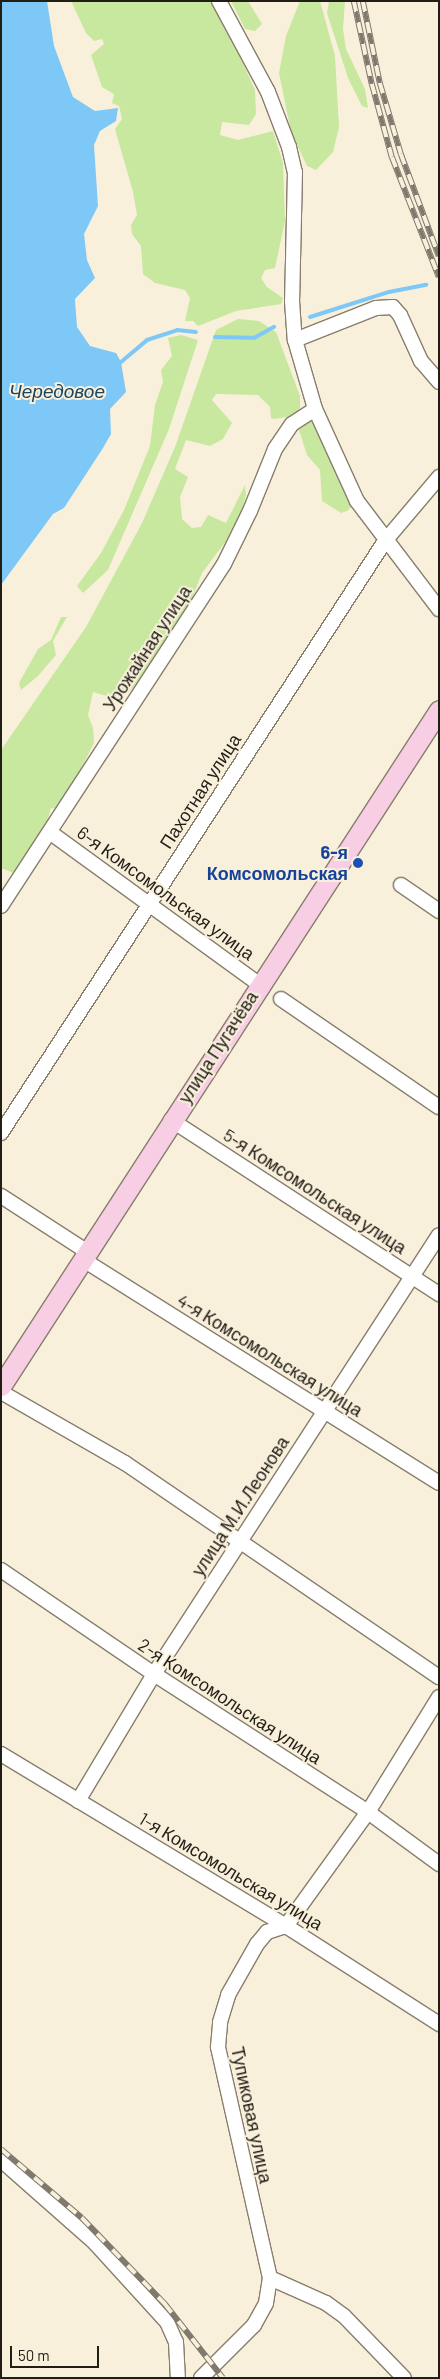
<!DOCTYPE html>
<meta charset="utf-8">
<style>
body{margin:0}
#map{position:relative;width:440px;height:2379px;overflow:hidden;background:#f9f0dc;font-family:Barlow,sans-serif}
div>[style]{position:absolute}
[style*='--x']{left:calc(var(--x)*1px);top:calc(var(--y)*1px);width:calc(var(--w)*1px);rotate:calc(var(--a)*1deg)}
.green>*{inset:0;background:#c7e89e}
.water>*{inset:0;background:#7ec8f8}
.stream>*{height:4px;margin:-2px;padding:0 2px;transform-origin:2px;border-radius:2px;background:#7ec8f8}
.roads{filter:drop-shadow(1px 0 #877e6d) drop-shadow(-1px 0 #877e6d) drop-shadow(0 1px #877e6d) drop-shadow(0 -1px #877e6d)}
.minor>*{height:14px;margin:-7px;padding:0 7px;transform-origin:7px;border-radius:7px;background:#fff}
.major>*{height:19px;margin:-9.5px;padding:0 9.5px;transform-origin:9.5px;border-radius:9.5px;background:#f8cee5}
.rail>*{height:5.5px;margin-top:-2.75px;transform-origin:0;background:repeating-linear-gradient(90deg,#f9f0dc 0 11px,#7f7a6d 0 22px);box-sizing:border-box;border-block:1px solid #7f7a6d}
.dots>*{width:14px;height:14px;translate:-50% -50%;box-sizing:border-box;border:2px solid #f9f0dc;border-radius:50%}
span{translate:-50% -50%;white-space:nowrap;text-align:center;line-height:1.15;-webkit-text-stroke:4px #f9f0dc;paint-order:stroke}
.street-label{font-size:18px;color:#211e16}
.transit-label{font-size:18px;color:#164399;font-weight:700}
.right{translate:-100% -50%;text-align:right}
.water-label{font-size:19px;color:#1c455d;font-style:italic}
.frame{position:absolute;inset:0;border:2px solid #211e16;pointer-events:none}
.scale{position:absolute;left:10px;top:2346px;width:89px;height:22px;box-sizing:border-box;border:2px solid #211e16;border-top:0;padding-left:6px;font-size:15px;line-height:18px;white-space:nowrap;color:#211e16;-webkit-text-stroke:4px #f9f0dc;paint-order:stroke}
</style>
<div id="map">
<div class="green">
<i style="clip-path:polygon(71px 1px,215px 1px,255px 90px,256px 114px,249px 125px,222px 122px,220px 135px,238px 140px,273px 131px,283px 163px,285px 221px,275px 268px,265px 270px,261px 278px,267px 287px,283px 298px,281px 304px,236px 311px,198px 326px,193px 321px,185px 321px,190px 298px,185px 290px,155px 283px,143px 274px,141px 246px,132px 234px,131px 225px,137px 215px,133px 192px,115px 129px,122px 119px,119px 106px,112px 103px,114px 94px,102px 87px,91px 55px,104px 44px,102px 39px,94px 41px,86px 33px)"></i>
<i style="clip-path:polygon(231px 1px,248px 1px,262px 24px,255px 31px,245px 29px)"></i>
<i style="clip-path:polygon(300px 1px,320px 1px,335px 56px,339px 127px,333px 152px,316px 170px,307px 166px,291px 132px,279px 73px,286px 36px)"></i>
<i style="clip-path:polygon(329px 1px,345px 1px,343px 29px,346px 49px,365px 89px,368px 108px,362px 106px,348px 78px,327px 13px)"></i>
<i style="clip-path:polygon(238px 319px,259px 321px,276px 332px,300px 396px,300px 408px,293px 416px,274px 419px,271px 418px,270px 407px,258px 395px,216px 394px,212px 400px,232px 423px,223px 439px,210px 446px,186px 440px,175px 469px,188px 477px,180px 497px,182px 519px,192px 528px,201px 527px,208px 515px,226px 523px,245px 485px,246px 495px,242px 510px,226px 541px,202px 573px,191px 601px,140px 680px,129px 692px,113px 698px,93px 692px,88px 715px,93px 728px,94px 743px,66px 798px,57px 809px,51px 808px,44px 833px,16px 874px,1px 868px,1px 750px,86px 627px,142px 523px,175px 447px,216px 330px)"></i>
<i style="clip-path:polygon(181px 335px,198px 340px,169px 429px,108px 570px,83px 593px,77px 586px,101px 553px,124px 510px,150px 446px,155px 405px,163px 382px,161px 370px,172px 356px,168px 338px)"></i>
<i style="clip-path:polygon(310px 417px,314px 421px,342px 486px,354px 504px,347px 511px,341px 513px,322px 501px,320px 470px,307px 455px,298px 427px)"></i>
<i style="clip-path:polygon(61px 617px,67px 617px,53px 641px,56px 655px,38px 676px,21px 690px,19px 683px,38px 649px,51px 640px)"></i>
</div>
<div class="water">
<i style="clip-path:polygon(1px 1px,47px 1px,54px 46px,73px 97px,95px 111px,118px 108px,116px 121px,100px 131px,94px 145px,98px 206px,84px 234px,87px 260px,95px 278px,75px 299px,77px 327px,90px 346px,116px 353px,121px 362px,126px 392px,110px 409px,111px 434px,103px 448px,64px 508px,53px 514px,1px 585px)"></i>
</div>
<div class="stream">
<i style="--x:310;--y:317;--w:83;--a:-17.6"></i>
<i style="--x:389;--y:292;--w:38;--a:-11"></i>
<i style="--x:215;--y:337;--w:39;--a:1"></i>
<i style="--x:254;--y:338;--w:23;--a:-29"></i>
<i style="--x:121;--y:362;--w:34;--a:-40"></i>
<i style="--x:147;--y:340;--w:32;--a:-18"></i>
<i style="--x:177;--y:330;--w:19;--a:6"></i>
</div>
<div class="roads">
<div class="minor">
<i style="--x:219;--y:1;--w:103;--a:61.7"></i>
<i style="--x:268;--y:92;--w:59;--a:69.1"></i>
<i style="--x:289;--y:147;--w:26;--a:77"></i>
<i style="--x:295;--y:172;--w:129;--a:91.3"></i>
<i style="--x:292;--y:301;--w:39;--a:86"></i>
<i style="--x:295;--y:340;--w:72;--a:73.8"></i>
<i style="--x:315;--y:409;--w:101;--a:65.5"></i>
<i style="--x:357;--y:501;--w:136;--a:52.8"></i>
<i style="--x:295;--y:340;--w:87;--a:-21.6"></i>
<i style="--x:376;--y:308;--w:17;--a:-3"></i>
<i style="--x:393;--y:307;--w:11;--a:49"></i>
<i style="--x:400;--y:315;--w:51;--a:65.5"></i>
<i style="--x:421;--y:361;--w:28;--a:49"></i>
<i style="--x:51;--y:833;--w:257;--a:36"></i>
<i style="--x:401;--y:885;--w:46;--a:34.4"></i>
<i style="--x:1;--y:906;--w:408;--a:-56.9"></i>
<i style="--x:224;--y:564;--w:59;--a:-63.9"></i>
<i style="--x:250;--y:511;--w:67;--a:-68"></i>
<i style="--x:275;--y:449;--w:30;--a:-56"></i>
<i style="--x:292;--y:424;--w:27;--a:-33"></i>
<i style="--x:281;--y:999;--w:191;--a:34.4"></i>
<i style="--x:171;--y:1120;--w:320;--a:33"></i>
<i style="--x:1;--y:1133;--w:706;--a:-57.03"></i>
<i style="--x:385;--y:541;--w:84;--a:-49.8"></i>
<i style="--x:1;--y:1196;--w:101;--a:32.9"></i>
<i style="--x:82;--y:1259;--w:421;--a:32.1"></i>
<i style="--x:1;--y:1392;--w:143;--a:29.8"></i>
<i style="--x:125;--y:1463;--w:380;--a:34.3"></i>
<i style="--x:1;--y:1570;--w:185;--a:34.2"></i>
<i style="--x:154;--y:1674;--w:255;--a:32.8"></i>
<i style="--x:368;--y:1812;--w:88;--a:36.2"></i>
<i style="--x:1;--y:1754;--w:333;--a:31.1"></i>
<i style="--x:286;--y:1926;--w:182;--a:32.6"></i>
<i style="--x:78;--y:1801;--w:148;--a:-59.1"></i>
<i style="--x:154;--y:1674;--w:523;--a:-57.01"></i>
<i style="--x:1;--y:2160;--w:125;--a:41.4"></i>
<i style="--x:95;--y:2243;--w:107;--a:47.7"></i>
<i style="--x:167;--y:2322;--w:22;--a:66"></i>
<i style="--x:176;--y:2342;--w:36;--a:87"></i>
<i style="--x:270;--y:2278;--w:61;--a:24.1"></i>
<i style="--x:326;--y:2303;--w:22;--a:36"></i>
<i style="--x:344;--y:2316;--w:86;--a:45.9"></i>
<i style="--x:201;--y:2378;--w:75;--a:-45"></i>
<i style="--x:254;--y:2325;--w:25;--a:-61"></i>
<i style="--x:266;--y:2303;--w:25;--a:-81"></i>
<i style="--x:270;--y:2278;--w:237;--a:-102.7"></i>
<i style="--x:218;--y:2047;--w:25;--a:-85"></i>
<i style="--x:220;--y:2022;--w:28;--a:-73"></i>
<i style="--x:228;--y:1995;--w:59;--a:-60.4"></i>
<i style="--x:257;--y:1944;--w:16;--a:-50"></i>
<i style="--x:267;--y:1932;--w:20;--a:-18"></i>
<i style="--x:286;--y:1926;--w:140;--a:-54.3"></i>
<i style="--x:368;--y:1812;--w:135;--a:-58.3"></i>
</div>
<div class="major">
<i style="--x:1;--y:1386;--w:805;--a:-57.06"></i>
</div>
</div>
<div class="rail">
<i style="--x:354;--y:1;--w:85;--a:77.8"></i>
<i style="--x:372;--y:84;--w:76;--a:74.7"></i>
<i style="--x:392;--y:157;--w:129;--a:68.6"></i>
<i style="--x:363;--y:1;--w:84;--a:78.3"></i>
<i style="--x:380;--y:83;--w:74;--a:73.5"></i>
<i style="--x:401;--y:154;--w:109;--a:69.6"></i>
<i style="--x:1;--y:2149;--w:106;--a:40.4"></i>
<i style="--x:82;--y:2218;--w:120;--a:46"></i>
<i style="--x:165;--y:2304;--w:94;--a:51.9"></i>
</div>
<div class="dots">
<i style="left:358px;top:863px;background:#1a4fb4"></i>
</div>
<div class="street-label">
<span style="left:147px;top:648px;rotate:-57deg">Урожайная улица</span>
<span style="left:200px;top:791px;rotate:-57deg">Пахотная улица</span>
<span style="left:166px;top:893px;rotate:36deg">6-я Комсомольская улица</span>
<span style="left:218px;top:1047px;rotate:-57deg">улица Пугачёва</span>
<span style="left:315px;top:1191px;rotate:33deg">5-я Комсомольская улица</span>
<span style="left:270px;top:1355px;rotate:32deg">4-я Комсомольская улица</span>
<span style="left:240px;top:1506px;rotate:-57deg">улица М.И.Леонова</span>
<span style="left:230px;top:1701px;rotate:33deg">2-я Комсомольская улица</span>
<span style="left:231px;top:1871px;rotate:31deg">1-я Комсомольская улица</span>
<span style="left:252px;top:2115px;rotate:78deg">Тупиковая улица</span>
</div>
<div class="transit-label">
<span class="right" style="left:348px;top:863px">6-я<br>Комсомольская</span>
</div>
<div class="water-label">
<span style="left:57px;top:391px">Чередовое</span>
</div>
<div class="frame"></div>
<div class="scale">50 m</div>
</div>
